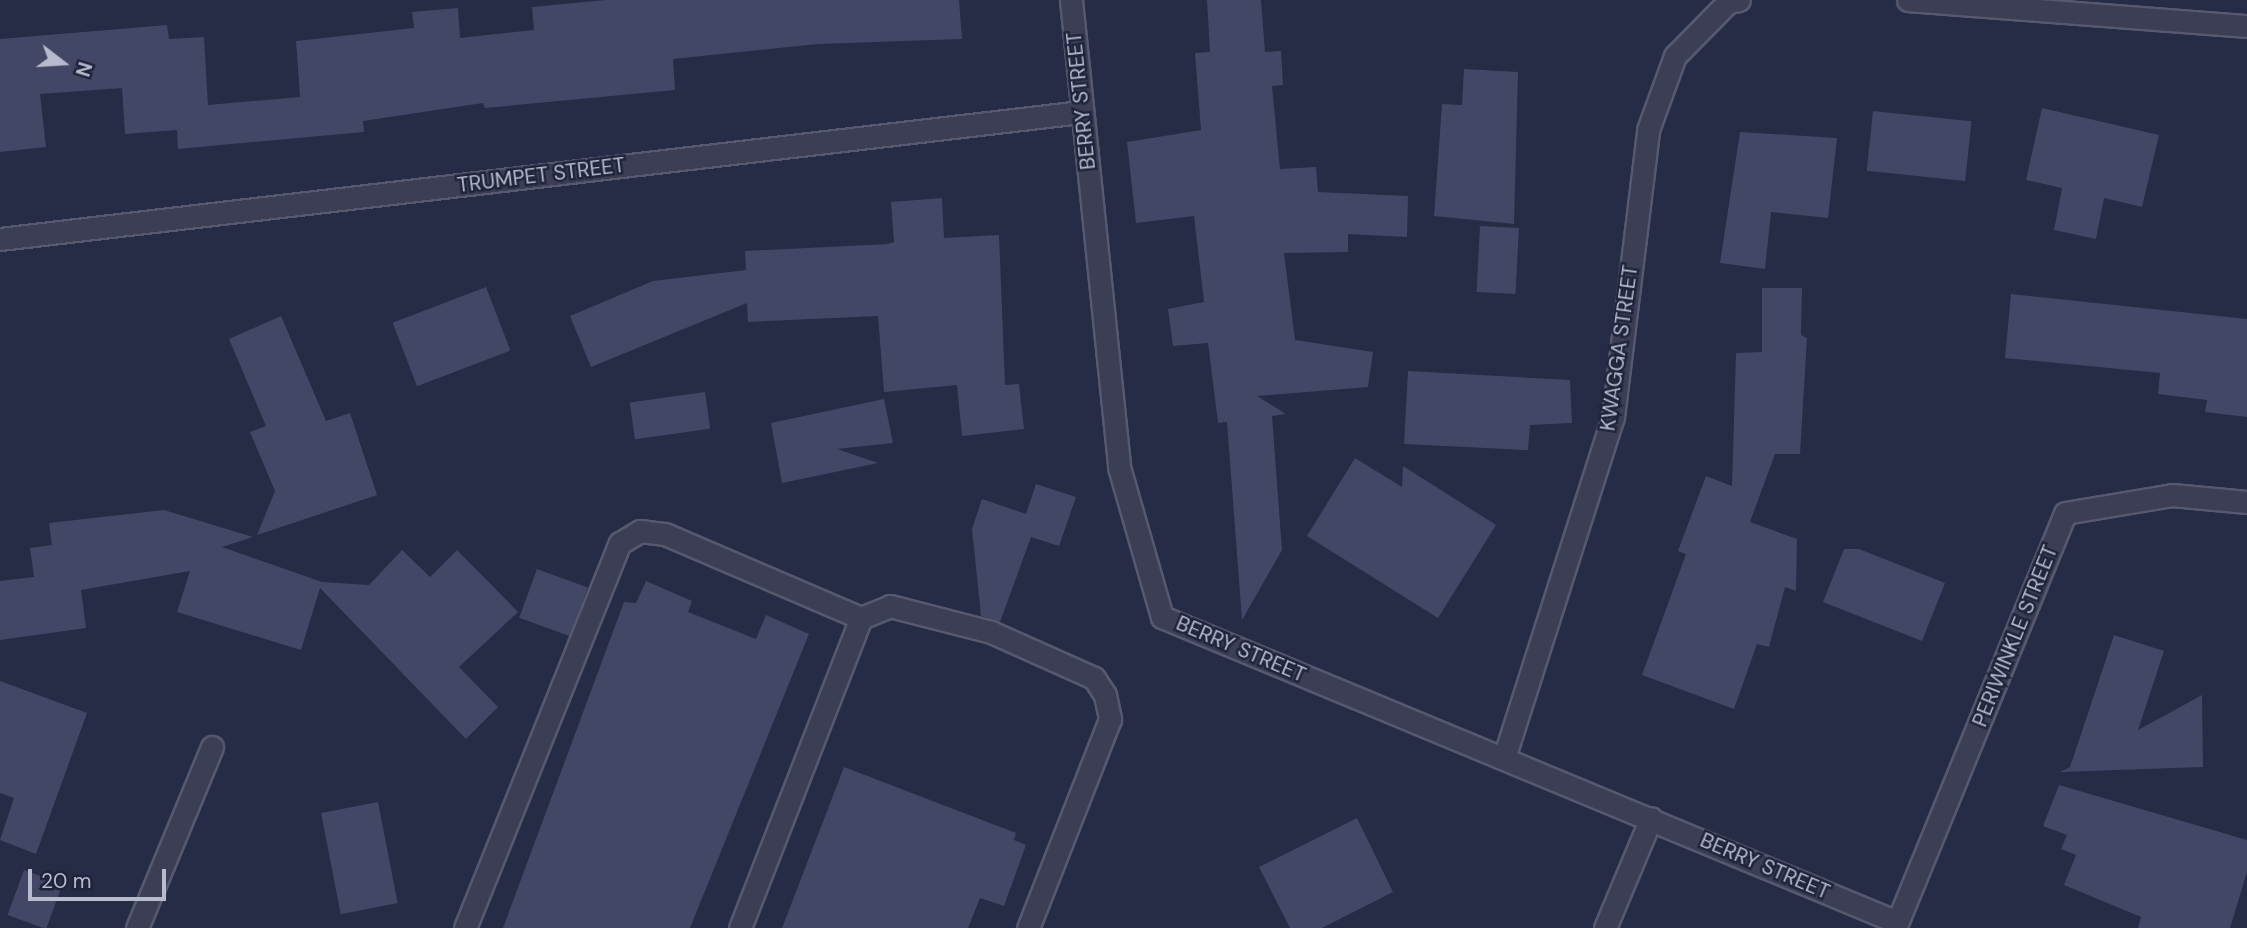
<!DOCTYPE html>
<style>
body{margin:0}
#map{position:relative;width:2247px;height:928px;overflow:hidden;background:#262b46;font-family:"DM Sans",sans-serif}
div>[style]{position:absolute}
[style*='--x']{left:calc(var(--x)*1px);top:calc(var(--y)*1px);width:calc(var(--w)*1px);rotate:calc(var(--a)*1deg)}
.building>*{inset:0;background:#424766;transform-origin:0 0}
.roads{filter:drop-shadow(2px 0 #56596f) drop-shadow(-2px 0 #56596f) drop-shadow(0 2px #56596f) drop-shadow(0 -2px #56596f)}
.minor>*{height:21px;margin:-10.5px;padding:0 10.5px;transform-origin:10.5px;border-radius:10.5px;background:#3b3e55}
span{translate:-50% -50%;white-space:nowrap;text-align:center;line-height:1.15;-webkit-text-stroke:5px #1f233b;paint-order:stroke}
.street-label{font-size:21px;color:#b8bbce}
.north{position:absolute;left:28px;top:28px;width:70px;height:70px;-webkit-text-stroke:5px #1f233b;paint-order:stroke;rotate:107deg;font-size:19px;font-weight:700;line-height:28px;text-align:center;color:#b8bbce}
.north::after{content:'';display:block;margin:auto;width:24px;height:32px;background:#b8bbce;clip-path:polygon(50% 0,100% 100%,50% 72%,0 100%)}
.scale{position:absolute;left:28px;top:869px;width:138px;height:32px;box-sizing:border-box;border:4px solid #b8bbce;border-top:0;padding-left:9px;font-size:21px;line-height:24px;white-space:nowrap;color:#b8bbce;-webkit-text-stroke:5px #1f233b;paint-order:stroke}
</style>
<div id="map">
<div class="building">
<i style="clip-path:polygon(606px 0,959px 0,962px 39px,818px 44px,673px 59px,675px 90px,485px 108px,483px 103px,363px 121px,364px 132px,178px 149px,177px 130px,125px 134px,122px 88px,40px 94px,46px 147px,0 152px,0 39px,167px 25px,169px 39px,204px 37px,208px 105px,300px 97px,296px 41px,414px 28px,412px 12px,458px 8px,460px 38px,534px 30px,532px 7px)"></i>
<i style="clip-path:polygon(1207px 0,1261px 0,1265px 52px,1281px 51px,1283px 85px,1272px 86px,1280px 169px,1316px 167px,1318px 192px,1408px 196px,1407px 237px,1348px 234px,1348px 252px,1284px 253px,1295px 340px,1373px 352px,1368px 387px,1257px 396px,1286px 414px,1272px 416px,1282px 550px,1242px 620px,1227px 422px,1218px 423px,1208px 343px,1173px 346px,1168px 309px,1204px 302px,1194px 216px,1136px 223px,1127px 142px,1201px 130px,1195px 53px,1210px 52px)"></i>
<i style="clip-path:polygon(1464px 69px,1518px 72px,1514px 224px,1434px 216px,1442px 104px,1462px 105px)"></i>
<i style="clip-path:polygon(2042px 108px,2159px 135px,2142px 207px,2104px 198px,2096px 239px,2054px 230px,2062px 188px,2026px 180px)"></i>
<i style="left:1873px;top:111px;width:99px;height:60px;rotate:6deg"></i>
<i style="clip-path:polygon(1740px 132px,1837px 138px,1828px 218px,1771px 212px,1765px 269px,1720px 263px)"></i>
<i style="clip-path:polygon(942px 198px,944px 238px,999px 235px,1005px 385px,1019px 384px,1024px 429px,962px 436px,957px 385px,884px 392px,878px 316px,748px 322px,747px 303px,591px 367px,570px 316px,653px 281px,746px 270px,745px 251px,888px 244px,894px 242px,891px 202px)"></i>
<i style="left:1480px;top:226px;width:39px;height:66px;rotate:3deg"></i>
<i style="left:486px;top:287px;width:68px;height:100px;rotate:69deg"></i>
<i style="clip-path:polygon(1762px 288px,1802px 288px,1801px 335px,1807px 338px,1800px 454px,1775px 454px,1750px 522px,1797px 539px,1796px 591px,1785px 587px,1769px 647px,1757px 644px,1734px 709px,1642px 675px,1686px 554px,1678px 551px,1706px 476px,1732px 486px,1736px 353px,1762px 352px)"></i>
<i style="clip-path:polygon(2011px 294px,2247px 319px,2247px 417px,2205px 412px,2207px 400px,2158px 394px,2160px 373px,2005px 358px)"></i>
<i style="clip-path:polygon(281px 316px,326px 421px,350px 413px,377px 495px,257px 535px,275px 491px,250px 432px,266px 426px,229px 339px)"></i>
<i style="clip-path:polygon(1408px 371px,1570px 380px,1572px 423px,1530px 425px,1528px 450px,1404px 444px)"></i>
<i style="left:705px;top:392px;width:37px;height:76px;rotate:82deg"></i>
<i style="clip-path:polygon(884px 399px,893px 443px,837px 449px,878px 463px,782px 483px,771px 423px)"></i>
<i style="clip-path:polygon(1355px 458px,1402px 487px,1403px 466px,1496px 525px,1438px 618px,1307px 536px)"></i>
<i style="clip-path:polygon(1036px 484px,1076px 497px,1059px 546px,1031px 537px,1000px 622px,981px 616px,972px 529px,982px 499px,1026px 514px)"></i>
<i style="clip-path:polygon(164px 510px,253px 537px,222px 547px,322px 582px,369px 585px,402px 550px,430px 577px,457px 550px,518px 612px,459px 667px,498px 707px,466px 739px,320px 588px,301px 650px,177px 612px,190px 571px,81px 590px,86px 628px,0 640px,0 581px,34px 577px,30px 548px,52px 545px,49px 523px)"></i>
<i style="clip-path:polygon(1844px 549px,1859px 549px,1945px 583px,1922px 641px,1823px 602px)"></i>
<i style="left:537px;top:569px;width:54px;height:52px;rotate:20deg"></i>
<i style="clip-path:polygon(646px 581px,692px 601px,688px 612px,756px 639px,766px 615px,809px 634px,690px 928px,503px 928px,624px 602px,636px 603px)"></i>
<i style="clip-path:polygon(2114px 635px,2164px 651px,2138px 730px,2202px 695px,2203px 767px,2060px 772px,2070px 767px)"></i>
<i style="clip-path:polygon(0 681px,87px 713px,36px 854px,0 840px,14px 798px,0 793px)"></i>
<i style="clip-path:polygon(844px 767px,1016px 833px,1014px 840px,1026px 845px,1004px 906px,980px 898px,968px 928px,782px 928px)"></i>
<i style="clip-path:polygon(2059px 785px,2247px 840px,2247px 872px,2230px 928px,2138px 928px,2141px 917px,2064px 885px,2076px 855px,2061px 849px,2067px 835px,2043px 826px)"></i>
<i style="left:378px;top:802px;width:103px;height:58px;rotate:79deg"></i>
<i style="clip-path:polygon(1357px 818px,1393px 892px,1322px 928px,1290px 928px,1259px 867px)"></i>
<i style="left:24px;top:870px;width:41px;height:48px;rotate:20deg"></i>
</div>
<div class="roads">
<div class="minor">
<i style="--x:1071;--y:0;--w:469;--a:84.1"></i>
<i style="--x:1119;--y:467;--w:156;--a:74"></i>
<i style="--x:1162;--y:617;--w:796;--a:22.54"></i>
<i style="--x:1908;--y:0;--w:340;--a:4.4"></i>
<i style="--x:0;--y:239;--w:1088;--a:-6.7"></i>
<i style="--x:1504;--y:758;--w:358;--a:-72.3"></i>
<i style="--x:1613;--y:417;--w:289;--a:-83"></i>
<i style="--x:1648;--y:130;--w:79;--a:-70"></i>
<i style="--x:1675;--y:56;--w:76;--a:-45.5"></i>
<i style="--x:1728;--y:2;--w:11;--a:-10"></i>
<i style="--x:137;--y:928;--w:196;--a:-67.5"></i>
<i style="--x:465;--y:928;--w:415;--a:-68.1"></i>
<i style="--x:620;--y:543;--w:23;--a:-31"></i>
<i style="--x:640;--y:531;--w:25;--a:7"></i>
<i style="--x:665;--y:534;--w:213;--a:23.2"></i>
<i style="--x:740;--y:928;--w:333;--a:-68.7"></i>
<i style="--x:861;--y:618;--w:31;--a:-22"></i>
<i style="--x:890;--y:606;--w:104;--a:14.4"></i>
<i style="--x:991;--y:632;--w:113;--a:24.1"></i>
<i style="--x:1094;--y:678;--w:20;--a:57"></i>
<i style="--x:1105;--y:695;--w:25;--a:78"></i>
<i style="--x:1110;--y:719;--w:225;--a:111.4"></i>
<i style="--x:1605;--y:928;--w:119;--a:-67.3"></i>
<i style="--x:1895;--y:928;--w:448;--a:-67.7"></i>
<i style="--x:2065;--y:513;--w:109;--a:-9.5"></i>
<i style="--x:2172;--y:495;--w:75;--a:5.3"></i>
</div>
</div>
<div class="street-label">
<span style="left:1081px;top:101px;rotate:-96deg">BERRY STREET</span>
<span style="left:541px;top:175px;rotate:-7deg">TRUMPET STREET</span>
<span style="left:1619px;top:348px;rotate:-82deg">KWAGGA STREET</span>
<span style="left:2015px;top:636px;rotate:-68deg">PERIWINKLE STREET</span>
<span style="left:1241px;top:649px;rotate:23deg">BERRY STREET</span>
<span style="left:1765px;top:866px;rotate:23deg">BERRY STREET</span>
</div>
<div class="north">N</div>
<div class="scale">20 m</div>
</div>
